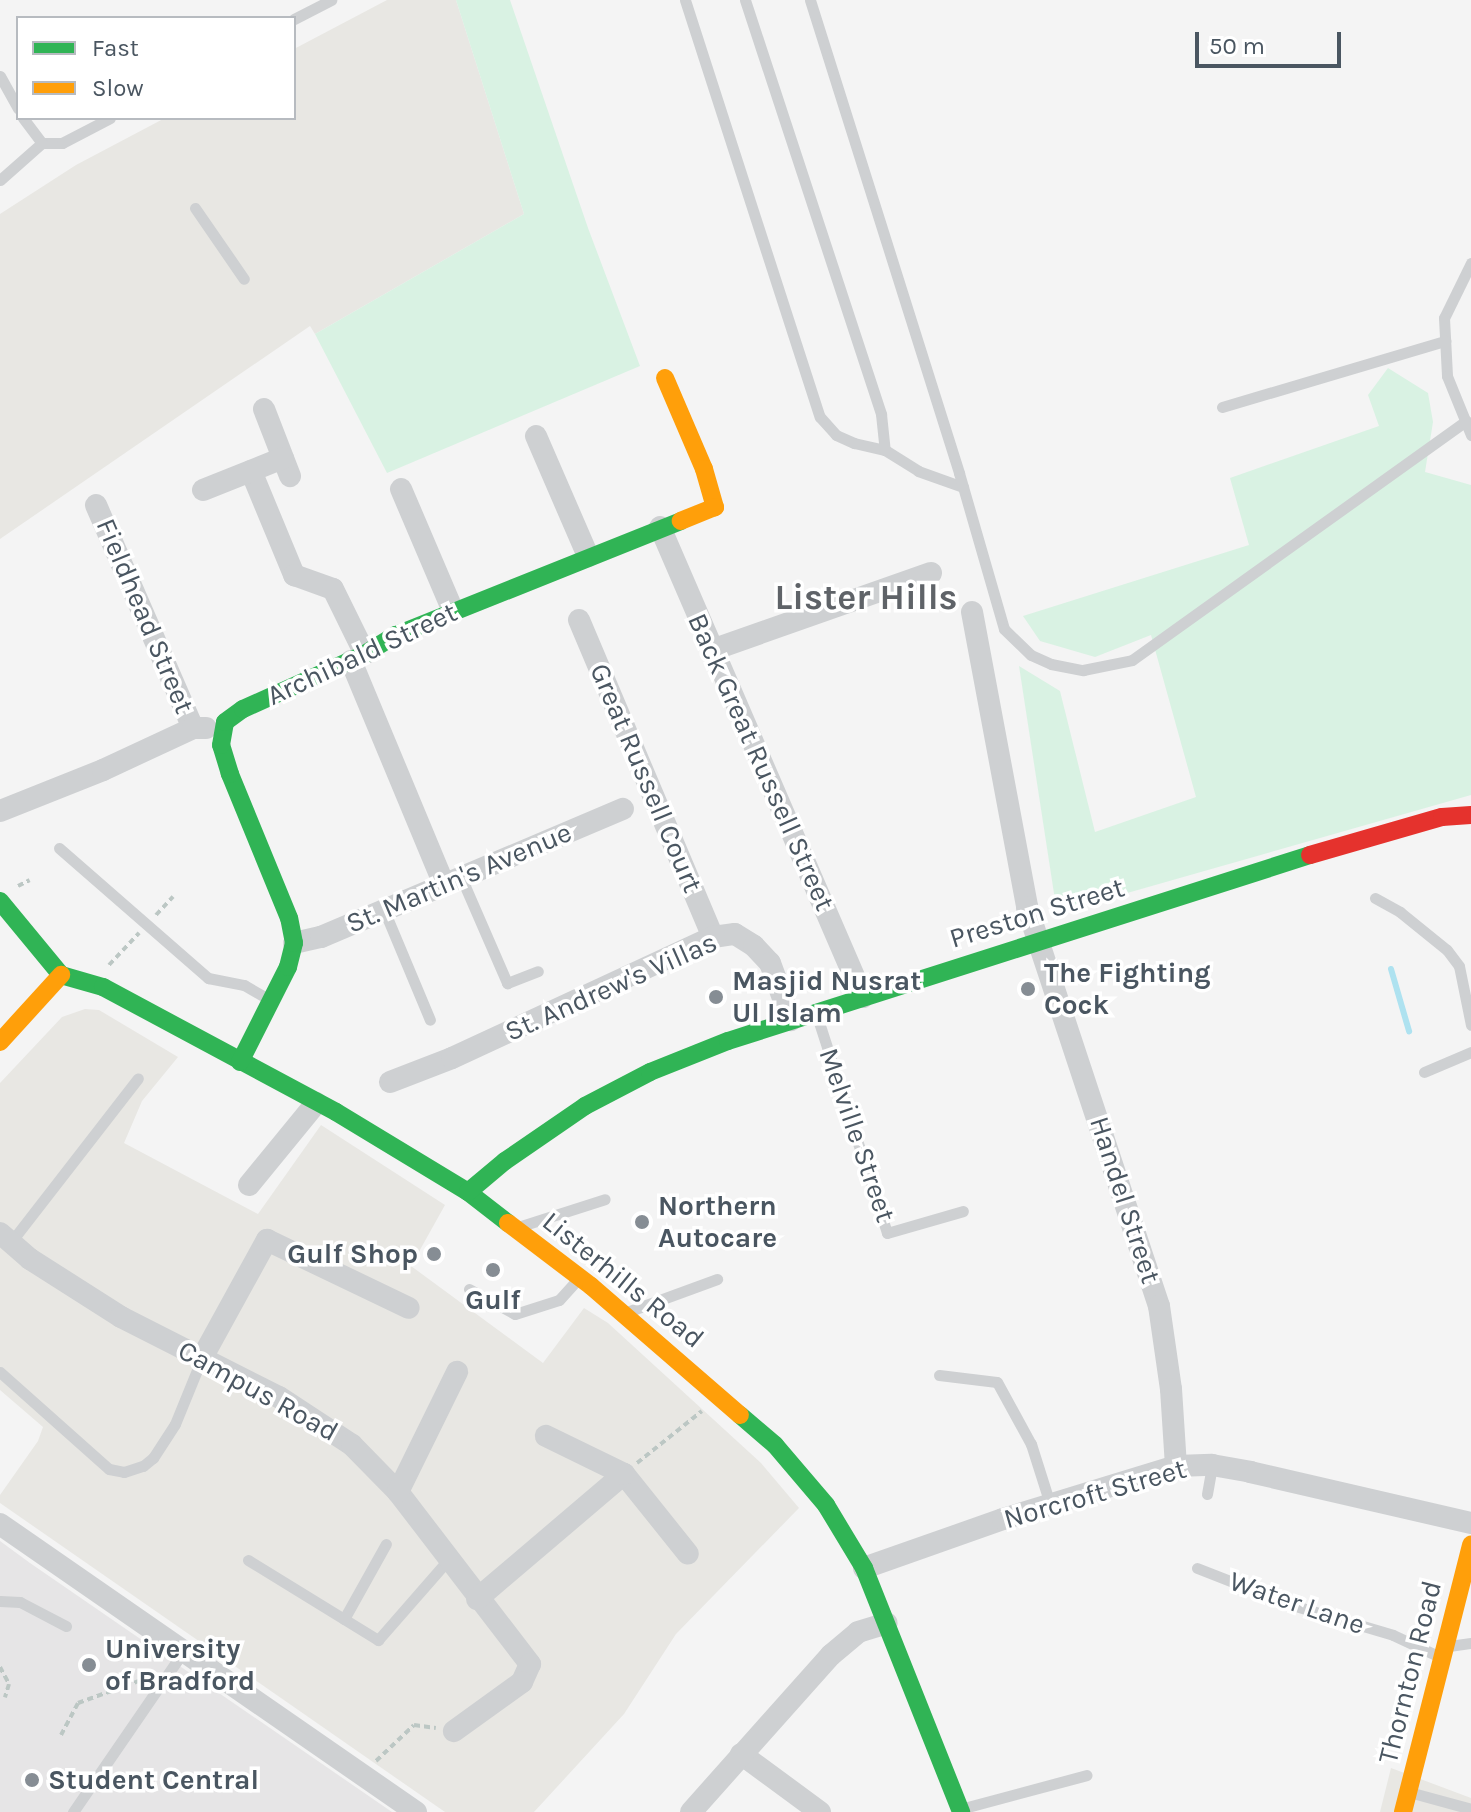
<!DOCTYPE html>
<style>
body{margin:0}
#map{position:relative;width:1471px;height:1812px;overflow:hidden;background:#f4f4f4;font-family:Karla,sans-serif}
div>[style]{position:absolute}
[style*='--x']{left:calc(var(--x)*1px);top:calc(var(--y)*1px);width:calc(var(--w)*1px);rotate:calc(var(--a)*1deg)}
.commercial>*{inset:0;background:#e8e7e3}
.education>*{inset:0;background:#e6e5e6}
.green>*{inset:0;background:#d9f2e3}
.stream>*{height:6px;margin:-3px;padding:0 3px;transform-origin:3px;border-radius:3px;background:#aee2f0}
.path>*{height:4px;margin-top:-2px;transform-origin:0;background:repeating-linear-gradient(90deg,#bcc7c4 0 6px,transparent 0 10px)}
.lane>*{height:11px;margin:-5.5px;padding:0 5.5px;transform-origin:5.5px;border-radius:5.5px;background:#ced0d2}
.street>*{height:22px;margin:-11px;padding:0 11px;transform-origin:11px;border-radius:11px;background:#ced0d2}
.fast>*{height:18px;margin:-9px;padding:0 9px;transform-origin:9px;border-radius:9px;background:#30b455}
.slow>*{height:18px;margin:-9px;padding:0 9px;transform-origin:9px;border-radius:9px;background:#ff9f0a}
.jam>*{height:18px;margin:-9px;padding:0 9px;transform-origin:9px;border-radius:9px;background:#e5322d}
.dots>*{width:22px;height:22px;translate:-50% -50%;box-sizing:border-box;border:4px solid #fff;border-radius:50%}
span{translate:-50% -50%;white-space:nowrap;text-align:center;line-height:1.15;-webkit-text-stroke:7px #fff;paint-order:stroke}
.street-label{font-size:28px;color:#4a5661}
.poi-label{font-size:28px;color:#4a5661;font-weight:700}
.left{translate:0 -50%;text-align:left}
.right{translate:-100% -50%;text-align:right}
.district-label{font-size:36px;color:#5f6368;font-weight:700}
.legend{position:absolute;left:16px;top:16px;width:280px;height:104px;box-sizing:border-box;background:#fff;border:2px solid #b7bbc0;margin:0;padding:10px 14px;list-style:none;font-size:24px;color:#4a5661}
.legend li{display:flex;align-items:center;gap:16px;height:40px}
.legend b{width:40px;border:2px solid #b7bbc0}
.scale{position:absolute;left:1195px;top:32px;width:146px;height:36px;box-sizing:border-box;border:4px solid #4a5661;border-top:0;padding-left:10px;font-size:24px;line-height:28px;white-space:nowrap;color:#4a5661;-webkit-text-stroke:6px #fff;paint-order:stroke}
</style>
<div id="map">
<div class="commercial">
<i style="clip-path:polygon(387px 0,456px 0,524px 214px,315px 334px,310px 326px,0 539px,0 214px,76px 165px,165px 118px,294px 118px,294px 49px)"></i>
<i style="clip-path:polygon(85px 1009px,99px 1010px,178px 1057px,142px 1101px,124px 1143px,258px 1214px,321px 1125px,445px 1205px,411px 1266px,543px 1363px,584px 1308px,608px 1323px,761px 1463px,799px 1508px,676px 1634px,624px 1714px,534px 1812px,445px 1812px,0 1503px,0 1495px,38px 1441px,43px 1427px,0 1390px,0 1083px,62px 1017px)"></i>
<i style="clip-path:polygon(1391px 1768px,1471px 1798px,1471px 1812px,1380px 1812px)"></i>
</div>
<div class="education">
<i style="clip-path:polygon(0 1541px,30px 1563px,392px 1812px,0 1812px)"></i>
</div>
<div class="green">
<i style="clip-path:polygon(456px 0,510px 0,588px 228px,640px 366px,387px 473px,315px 334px,524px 214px)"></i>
<i style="clip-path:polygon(1388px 368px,1428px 393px,1433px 422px,1425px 472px,1471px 485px,1471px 795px,1057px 913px,1019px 666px,1060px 691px,1095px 832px,1196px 797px,1151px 635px,1095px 657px,1040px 641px,1023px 616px,1249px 545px,1230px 478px,1379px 426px,1368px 395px)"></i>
</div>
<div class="stream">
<i style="--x:1391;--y:969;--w:65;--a:73.8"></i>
</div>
<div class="path">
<i style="--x:18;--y:886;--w:13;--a:-27"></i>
<i style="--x:156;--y:915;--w:25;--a:-47"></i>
<i style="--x:109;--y:965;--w:44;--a:-46.8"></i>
<i style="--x:637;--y:1463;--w:83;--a:-38.7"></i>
<i style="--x:0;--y:1667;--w:19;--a:62"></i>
<i style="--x:9;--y:1684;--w:14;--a:107"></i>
<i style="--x:61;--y:1735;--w:36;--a:-62"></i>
<i style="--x:78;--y:1703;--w:73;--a:-19.9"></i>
<i style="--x:376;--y:1761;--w:52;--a:-43.5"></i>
<i style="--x:414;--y:1725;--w:22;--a:8"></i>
</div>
<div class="lane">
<i style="--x:685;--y:0;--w:438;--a:72.1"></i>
<i style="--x:820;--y:417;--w:24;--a:48"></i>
<i style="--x:836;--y:435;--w:20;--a:24"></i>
<i style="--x:854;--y:443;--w:32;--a:13"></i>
<i style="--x:885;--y:450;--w:39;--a:32"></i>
<i style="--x:918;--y:471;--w:48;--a:19.6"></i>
<i style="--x:745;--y:0;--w:436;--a:71.8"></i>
<i style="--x:881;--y:414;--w:36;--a:84"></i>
<i style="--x:810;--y:0;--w:496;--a:72.5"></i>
<i style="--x:959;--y:473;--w:162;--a:73.9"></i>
<i style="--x:1004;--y:629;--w:37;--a:44"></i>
<i style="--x:1031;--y:655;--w:22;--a:24"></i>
<i style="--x:1051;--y:664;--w:33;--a:11"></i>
<i style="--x:1083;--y:670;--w:50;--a:-11.5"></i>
<i style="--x:1132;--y:660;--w:411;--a:-35.6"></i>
<i style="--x:294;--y:19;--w:42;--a:-27.2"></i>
<i style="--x:0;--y:76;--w:37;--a:61"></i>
<i style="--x:23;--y:118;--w:31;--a:53"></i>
<i style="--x:42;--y:143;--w:20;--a:0"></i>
<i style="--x:62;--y:143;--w:54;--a:-27.5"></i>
<i style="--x:0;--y:180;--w:56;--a:-41.4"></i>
<i style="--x:195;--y:208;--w:86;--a:55.4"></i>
<i style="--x:1471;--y:263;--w:61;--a:116.1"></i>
<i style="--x:1444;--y:318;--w:58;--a:87"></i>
<i style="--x:1447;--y:376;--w:64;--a:67.9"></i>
<i style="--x:1222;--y:407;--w:233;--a:-16.5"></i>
<i style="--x:59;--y:848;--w:198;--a:41.1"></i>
<i style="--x:208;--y:978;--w:37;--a:11"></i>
<i style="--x:244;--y:985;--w:28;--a:30"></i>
<i style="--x:461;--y:877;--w:116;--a:66.5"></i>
<i style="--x:507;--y:983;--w:33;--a:-21"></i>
<i style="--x:1375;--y:898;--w:29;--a:29"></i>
<i style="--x:1400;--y:912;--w:60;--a:39"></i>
<i style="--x:1447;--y:950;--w:20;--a:53"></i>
<i style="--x:1459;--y:966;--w:60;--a:78.5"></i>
<i style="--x:384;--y:910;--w:119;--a:67.3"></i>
<i style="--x:816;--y:1013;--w:231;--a:72.1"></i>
<i style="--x:887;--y:1233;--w:79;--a:-16.1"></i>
<i style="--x:1424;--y:1072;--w:51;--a:-23.1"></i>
<i style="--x:518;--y:1227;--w:91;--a:-17.8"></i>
<i style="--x:11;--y:1242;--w:207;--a:-52.2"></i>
<i style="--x:469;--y:1289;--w:52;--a:28.5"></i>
<i style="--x:515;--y:1314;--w:46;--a:-17.7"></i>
<i style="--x:559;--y:1300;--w:30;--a:-48"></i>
<i style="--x:627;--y:1312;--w:96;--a:-20.1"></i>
<i style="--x:0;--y:1372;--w:146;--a:41.7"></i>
<i style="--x:109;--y:1469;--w:15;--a:11"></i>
<i style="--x:124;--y:1472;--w:20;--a:-18"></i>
<i style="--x:143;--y:1466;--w:13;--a:-39"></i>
<i style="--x:153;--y:1458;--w:40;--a:-57.1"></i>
<i style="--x:175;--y:1424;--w:71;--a:-67.8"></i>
<i style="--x:939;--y:1375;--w:58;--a:6.9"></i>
<i style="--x:997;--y:1382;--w:71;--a:61.3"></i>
<i style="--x:1031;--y:1444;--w:63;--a:72.4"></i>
<i style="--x:1207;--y:1494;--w:29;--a:-80"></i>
<i style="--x:248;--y:1560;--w:153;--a:31.6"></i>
<i style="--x:378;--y:1640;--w:106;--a:-48.8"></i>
<i style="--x:1197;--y:1568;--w:102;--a:21.3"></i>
<i style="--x:1292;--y:1605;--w:105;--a:16.5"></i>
<i style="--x:1393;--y:1635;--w:52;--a:25.1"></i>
<i style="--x:0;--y:1601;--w:20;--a:3"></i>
<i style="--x:20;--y:1602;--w:52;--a:27.6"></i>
<i style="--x:344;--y:1619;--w:86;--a:-60.8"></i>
<i style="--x:1449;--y:1646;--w:22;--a:-8"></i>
<i style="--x:1409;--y:1792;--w:64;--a:15.3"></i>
<i style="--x:960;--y:1809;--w:131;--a:-15"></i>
<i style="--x:73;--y:1812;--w:194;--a:-55.5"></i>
</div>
<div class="street">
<i style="--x:264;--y:409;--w:72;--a:68.8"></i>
<i style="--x:536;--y:436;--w:131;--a:66.6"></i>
<i style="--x:251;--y:471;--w:113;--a:67.5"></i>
<i style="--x:294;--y:575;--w:41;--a:19.7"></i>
<i style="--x:333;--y:589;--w:72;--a:63.8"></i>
<i style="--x:401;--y:489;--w:133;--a:66.9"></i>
<i style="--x:203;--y:490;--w:86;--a:-21.8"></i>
<i style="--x:96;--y:505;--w:243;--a:66.5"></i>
<i style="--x:660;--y:527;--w:512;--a:66.64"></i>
<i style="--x:972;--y:612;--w:300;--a:79.4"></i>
<i style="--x:1027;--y:907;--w:420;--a:71.7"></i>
<i style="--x:1159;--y:1306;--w:84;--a:81.8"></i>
<i style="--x:1171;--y:1389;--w:77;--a:86.3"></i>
<i style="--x:579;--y:620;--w:344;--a:67.1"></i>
<i style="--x:715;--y:649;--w:229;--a:-19.4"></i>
<i style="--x:351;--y:661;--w:242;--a:67.4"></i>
<i style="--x:0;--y:811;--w:111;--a:-21.7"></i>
<i style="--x:103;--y:770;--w:99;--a:-25"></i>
<i style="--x:193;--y:728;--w:13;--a:0"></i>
<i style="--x:294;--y:943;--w:28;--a:-13"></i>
<i style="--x:321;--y:937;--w:328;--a:-23"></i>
<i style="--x:390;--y:1082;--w:66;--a:-21.2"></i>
<i style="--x:452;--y:1058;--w:288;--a:-24.9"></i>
<i style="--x:713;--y:937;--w:22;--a:-8"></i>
<i style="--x:735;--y:934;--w:22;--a:32"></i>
<i style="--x:754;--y:946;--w:23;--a:47"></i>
<i style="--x:770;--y:963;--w:61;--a:69.8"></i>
<i style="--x:249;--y:1185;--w:106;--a:-50.7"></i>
<i style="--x:0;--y:1233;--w:40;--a:41"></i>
<i style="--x:30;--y:1259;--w:108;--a:32.5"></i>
<i style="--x:121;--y:1317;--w:177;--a:26.9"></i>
<i style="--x:279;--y:1397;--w:87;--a:33.3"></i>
<i style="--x:352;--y:1445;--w:66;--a:45.6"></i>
<i style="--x:398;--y:1492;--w:217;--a:52.5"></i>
<i style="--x:530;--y:1664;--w:20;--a:114"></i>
<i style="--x:522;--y:1682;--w:84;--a:144.2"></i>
<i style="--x:202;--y:1358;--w:135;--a:-61.2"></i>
<i style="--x:267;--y:1240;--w:157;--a:25.6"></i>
<i style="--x:624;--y:1474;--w:102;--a:51.3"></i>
<i style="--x:398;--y:1492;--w:134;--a:-63.8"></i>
<i style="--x:0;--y:1524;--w:506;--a:34.7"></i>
<i style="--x:864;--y:1568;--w:147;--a:-19.4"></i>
<i style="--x:1003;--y:1519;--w:181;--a:-17"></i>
<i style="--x:1176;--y:1466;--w:36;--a:-2"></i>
<i style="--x:1212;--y:1465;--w:39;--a:10"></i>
<i style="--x:1250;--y:1472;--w:227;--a:13"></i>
<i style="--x:477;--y:1599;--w:193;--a:-40.4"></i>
<i style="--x:624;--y:1474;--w:87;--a:-154"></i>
<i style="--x:741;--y:1754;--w:98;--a:36.3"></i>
<i style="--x:691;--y:1812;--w:210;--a:-48.3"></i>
<i style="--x:831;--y:1655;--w:35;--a:-40"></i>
<i style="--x:858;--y:1632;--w:30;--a:-17"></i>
</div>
<div class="fast">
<i style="--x:0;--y:901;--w:96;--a:50.5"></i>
<i style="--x:61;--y:975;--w:44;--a:15.9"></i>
<i style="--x:103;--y:987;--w:264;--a:28.2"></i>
<i style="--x:336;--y:1112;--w:154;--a:31.2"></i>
<i style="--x:468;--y:1192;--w:51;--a:37.8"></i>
<i style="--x:240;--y:1062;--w:106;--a:-63.2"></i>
<i style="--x:288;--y:967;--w:25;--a:-76"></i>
<i style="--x:294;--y:943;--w:25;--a:-101"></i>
<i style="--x:289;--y:918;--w:156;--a:-112.3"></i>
<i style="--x:230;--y:774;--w:30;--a:-107"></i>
<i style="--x:221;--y:745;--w:23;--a:-80"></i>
<i style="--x:225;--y:722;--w:22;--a:-36"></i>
<i style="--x:243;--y:709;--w:134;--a:-24.3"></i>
<i style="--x:365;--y:654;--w:36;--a:-32"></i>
<i style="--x:396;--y:635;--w:307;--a:-21.8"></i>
<i style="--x:468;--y:1192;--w:48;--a:-40"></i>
<i style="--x:505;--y:1161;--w:97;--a:-34.5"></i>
<i style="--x:585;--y:1106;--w:73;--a:-27.6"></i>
<i style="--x:650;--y:1072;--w:84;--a:-21.7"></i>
<i style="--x:728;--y:1041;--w:611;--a:-17.72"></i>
<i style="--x:740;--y:1415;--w:46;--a:40.6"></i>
<i style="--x:775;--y:1445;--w:79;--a:49.6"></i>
<i style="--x:826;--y:1505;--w:74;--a:58.9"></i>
<i style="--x:864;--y:1568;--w:263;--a:68.3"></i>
</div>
<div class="slow">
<i style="--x:665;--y:378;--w:99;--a:66.8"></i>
<i style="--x:704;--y:469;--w:40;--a:74"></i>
<i style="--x:715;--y:507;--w:37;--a:158"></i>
<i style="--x:0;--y:1042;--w:91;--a:-47.7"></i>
<i style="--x:508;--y:1223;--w:104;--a:37.2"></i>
<i style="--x:591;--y:1286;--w:197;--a:40.9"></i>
<i style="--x:1403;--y:1812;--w:276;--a:-75.7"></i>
</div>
<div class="jam">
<i style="--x:1310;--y:855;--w:137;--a:-16.1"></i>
<i style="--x:1442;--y:817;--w:29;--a:-4"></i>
</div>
<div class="dots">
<i style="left:1028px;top:989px;background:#868d94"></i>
<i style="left:716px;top:997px;background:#868d94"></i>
<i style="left:642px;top:1222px;background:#868d94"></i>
<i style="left:434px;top:1254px;background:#868d94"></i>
<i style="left:493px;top:1270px;background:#868d94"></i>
<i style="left:89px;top:1665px;background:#868d94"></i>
<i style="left:32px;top:1780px;background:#868d94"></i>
</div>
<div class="street-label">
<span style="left:145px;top:616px;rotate:67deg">Fieldhead Street</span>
<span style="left:362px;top:654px;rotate:-25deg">Archibald Street</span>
<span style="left:761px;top:762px;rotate:66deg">Back Great Russell Street</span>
<span style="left:646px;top:778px;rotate:67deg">Great Russell Court</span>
<span style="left:459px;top:878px;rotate:-23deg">St. Martin's Avenue</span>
<span style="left:1037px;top:913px;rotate:-17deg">Preston Street</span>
<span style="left:611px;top:987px;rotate:-24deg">St. Andrew's Villas</span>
<span style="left:857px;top:1135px;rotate:71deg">Melville Street</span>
<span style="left:1125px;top:1200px;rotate:72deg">Handel Street</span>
<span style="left:623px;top:1280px;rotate:39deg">Listerhills Road</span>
<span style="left:258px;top:1391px;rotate:29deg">Campus Road</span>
<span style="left:1095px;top:1494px;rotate:-16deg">Norcroft Street</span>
<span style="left:1297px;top:1603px;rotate:19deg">Water Lane</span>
<span style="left:1410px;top:1672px;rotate:-76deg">Thornton Road</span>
</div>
<div class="poi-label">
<span class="left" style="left:1044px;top:989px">The Fighting<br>Cock</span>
<span class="left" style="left:732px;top:997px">Masjid Nusrat<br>Ul Islam</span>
<span class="left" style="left:658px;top:1222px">Northern<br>Autocare</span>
<span class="right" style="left:418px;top:1254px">Gulf Shop</span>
<span style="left:493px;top:1300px">Gulf</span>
<span class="left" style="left:105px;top:1665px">University<br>of Bradford</span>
<span class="left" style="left:48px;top:1780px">Student Central</span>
</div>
<div class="district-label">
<span style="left:866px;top:598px">Lister Hills</span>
</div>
<ul class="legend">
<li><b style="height:10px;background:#30b455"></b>Fast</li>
<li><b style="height:10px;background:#ff9f0a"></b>Slow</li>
</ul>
<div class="scale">50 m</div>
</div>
